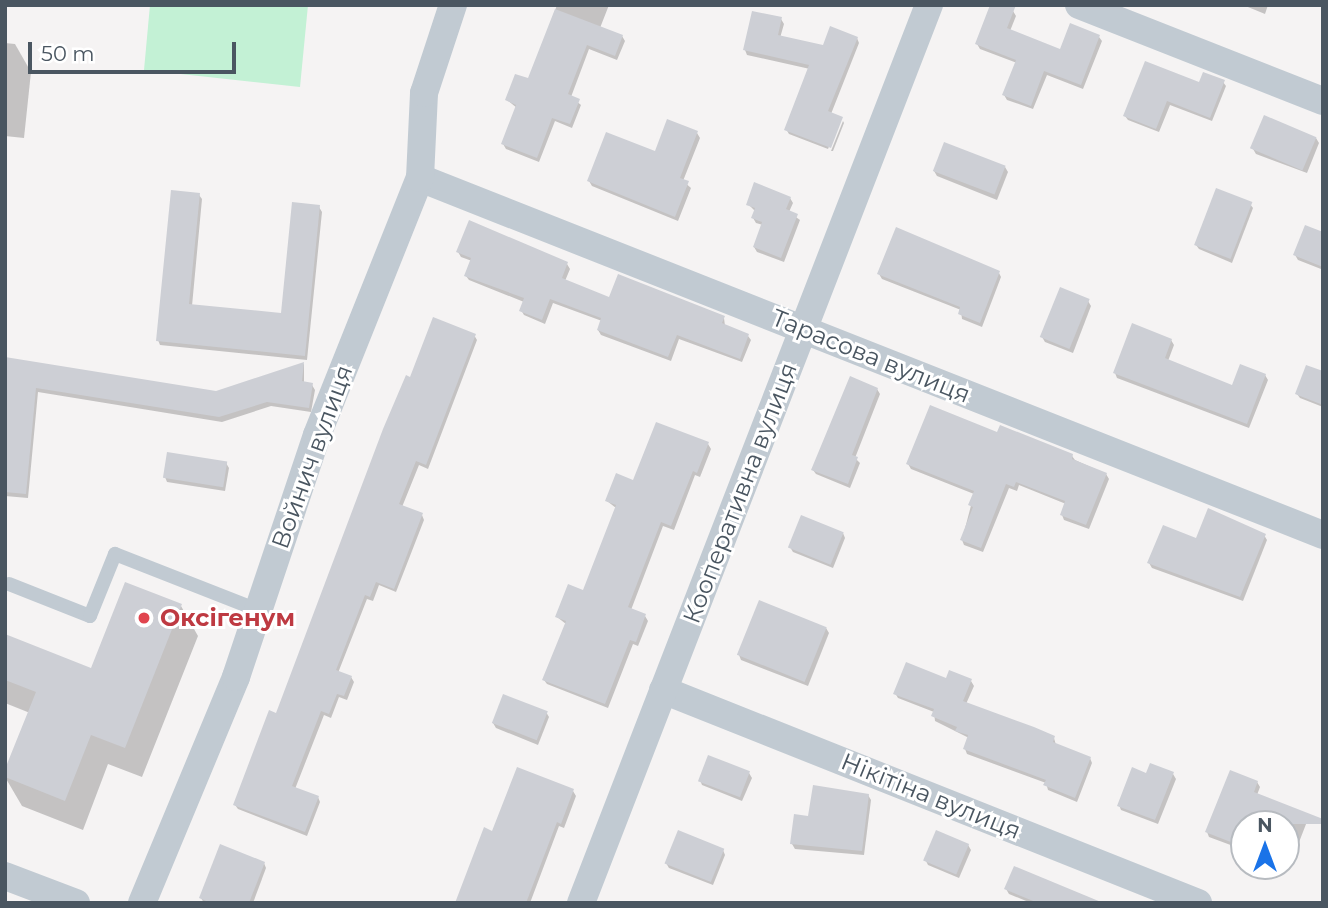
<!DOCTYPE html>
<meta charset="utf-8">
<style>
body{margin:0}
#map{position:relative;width:1328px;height:908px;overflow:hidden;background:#f5f3f3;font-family:Montserrat,sans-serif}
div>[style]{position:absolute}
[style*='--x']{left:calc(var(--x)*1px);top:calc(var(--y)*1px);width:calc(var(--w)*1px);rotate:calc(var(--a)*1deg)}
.green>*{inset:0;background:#c3f1d5}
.shadow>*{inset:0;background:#0003}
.building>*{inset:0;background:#cdcfd5;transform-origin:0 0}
.service>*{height:14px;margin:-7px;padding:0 7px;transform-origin:7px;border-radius:7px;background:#c1cad2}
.minor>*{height:28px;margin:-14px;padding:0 14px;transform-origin:14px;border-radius:14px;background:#c1cad2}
.dots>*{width:19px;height:19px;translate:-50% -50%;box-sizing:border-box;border:4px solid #fff;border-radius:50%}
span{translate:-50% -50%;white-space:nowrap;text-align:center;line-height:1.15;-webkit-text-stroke:6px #fff;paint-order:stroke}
.street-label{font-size:24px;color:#4a5661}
.health-label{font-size:24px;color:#be3a42;font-weight:700}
.left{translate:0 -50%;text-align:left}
.frame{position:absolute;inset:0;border:7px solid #4a5661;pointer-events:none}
.north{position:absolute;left:1230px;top:810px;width:70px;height:70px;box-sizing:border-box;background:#fff;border:2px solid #b7bbc0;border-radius:50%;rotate:0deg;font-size:19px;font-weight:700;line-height:28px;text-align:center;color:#4a5661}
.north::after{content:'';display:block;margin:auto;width:24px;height:32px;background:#1a73e8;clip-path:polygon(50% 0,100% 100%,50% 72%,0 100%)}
.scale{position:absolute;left:28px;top:42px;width:208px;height:32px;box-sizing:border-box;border:4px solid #4a5661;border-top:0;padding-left:9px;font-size:21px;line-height:24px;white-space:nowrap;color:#4a5661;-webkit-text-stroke:5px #fff;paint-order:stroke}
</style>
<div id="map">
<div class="green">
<i style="clip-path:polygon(150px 5px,308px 5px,300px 87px,144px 70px)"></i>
</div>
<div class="shadow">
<i style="clip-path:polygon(557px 5px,609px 5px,600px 28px,622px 36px,625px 41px,617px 60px,589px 49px,571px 97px,581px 105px,572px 128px,555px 121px,539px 162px,506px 149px,503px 144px,517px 108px,507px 100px,529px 81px)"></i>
<i style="clip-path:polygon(1243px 5px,1268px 5px,1265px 14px)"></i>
<i style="clip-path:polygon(1013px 11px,1016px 16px,1010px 31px,1061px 51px,1099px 37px,1102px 41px,1083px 89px,1047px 75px,1033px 109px,1007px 100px,1004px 95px,1017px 63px,980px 49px,977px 44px)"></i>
<i style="clip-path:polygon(781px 19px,784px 24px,780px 38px,824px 47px,857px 38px,859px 43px,831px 114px,840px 119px,828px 149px,789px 134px,786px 129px,810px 69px,747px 55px,745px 50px)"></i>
<i style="clip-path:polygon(5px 43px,15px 44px,31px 72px,24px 138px,5px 136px)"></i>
<i style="clip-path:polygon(1223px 82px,1226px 86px,1212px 121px,1170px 105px,1159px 132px,1128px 120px,1125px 116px,1200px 85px)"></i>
<i style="clip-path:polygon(843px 121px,844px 123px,833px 151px,831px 151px)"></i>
<i style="clip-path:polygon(697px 133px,700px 138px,683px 181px,691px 188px,678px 221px,592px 186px,589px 181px)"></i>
<i style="clip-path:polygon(1316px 138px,1319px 143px,1307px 173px,1256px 154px,1253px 149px)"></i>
<i style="clip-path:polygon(1005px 167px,1008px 172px,997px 200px,937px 176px,934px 171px)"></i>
<i style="clip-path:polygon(199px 195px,202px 199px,192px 306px,283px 315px,319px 207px,322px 212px,307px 360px,160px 345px,158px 340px)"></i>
<i style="clip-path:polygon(790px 198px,793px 203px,789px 212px,800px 220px,784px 262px,757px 252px,754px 247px,763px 225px,756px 223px,753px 218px,755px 211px,748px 204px)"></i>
<i style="clip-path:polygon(1250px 204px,1253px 208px,1232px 263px,1199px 249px,1196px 245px)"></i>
<i style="clip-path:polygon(458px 252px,567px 264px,570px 269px,565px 281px,610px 299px,724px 318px,725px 326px,748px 336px,751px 340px,742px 362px,679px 339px,671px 361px,601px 335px,598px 330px,602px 321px,553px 303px,545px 324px,524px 315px,521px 310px,524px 302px,469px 280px,466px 276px,472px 261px,461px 257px)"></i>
<i style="clip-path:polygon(1295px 255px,1323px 266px,1321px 269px,1298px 260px)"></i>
<i style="clip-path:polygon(999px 273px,1001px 277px,982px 327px,962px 319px,961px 310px,882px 279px,879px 274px)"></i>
<i style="clip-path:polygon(1088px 301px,1091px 306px,1073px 353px,1045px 342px,1042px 337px)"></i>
<i style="clip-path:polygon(474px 335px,477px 340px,428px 469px,419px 465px,402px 507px,422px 515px,424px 520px,396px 592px,379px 585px,373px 601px,367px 599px,338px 673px,351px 677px,354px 682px,347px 700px,339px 697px,331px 718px,324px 715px,295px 789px,318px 797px,320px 802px,307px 836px,238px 809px,235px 805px,277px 715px,411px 379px)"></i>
<i style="clip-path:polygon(1171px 340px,1174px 345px,1168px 361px,1233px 387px,1265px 375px,1268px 380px,1249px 428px,1117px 378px,1115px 373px)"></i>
<i style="clip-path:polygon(5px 359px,217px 393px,304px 364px,304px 384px,312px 385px,315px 390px,311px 412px,271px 406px,222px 422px,38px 392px,28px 498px,5px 496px)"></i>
<i style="clip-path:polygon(1323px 373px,1323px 407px,1300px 398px,1297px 394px)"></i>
<i style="clip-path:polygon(877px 389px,880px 394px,855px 458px,860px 463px,850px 488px,816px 474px,813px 470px)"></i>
<i style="clip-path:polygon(998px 434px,1072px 456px,1075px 460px,1106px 474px,1109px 479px,1089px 529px,1064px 520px,1062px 515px,1066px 504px,1019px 485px,1017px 491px,1009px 488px,983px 552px,964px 545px,962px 540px,974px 494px,911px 469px,908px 464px)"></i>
<i style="clip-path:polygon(708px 444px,711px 449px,700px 477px,695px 475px,674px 530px,663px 526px,631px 610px,645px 616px,648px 621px,638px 646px,633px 644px,608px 708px,547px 684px,544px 680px,566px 624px,557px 617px,584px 592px,616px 508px,607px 501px,634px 482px)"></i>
<i style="clip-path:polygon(226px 463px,229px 468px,225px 491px,167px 482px,165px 477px)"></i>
<i style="clip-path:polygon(843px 533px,845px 538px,833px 568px,793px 552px,790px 547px)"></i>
<i style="clip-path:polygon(1264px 535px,1267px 540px,1243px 601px,1152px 568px,1149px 563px,1197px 540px)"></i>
<i style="clip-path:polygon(181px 606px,198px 636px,142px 777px,108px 764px,83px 830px,22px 806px,5px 777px,30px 713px,5px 703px,5px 636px,92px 670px)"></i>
<i style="clip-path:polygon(826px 628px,829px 633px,808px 686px,741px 660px,739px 655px)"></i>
<i style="clip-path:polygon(947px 680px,971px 681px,974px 686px,966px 704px,1054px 738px,1056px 745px,1090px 758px,1092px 763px,1077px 802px,1048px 790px,1046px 783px,967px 754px,965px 749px,969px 738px,935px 721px,934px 712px,898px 698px,895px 693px)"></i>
<i style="clip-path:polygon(546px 712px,549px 717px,538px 745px,496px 728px,493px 723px)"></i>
<i style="clip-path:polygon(749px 773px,752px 778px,742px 801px,702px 785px,700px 780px)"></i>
<i style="clip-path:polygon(1173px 774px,1176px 779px,1158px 824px,1121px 810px,1119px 805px,1147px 775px)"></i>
<i style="clip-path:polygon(1257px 782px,1260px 787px,1257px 795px,1308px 819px,1289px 868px,1284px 866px,1286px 824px,1244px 824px,1244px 850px,1209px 837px,1207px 832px)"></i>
<i style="clip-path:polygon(573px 791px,576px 796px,564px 828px,559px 826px,530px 903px,459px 903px,493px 833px)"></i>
<i style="clip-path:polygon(868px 795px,871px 800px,864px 855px,795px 849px,792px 844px,810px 818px)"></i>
<i style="clip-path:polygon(968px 845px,971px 850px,959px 878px,928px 865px,926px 861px)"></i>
<i style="clip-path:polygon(723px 850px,725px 855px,713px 885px,669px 868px,666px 863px)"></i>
<i style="clip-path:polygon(264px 863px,266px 868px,253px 903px,204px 903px,201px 898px)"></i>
<i style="clip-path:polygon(1006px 889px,1099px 903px,1031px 903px,1009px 894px)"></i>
</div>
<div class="building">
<i style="clip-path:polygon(990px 5px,1016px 5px,1007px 28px,1060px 49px,1070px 23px,1100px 35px,1081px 85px,1044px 71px,1031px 106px,1002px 95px,1016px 60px,975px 44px)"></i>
<i style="clip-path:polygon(555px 9px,623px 35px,615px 56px,587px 45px,568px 94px,580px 99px,570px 124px,552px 118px,537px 158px,501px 144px,516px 105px,505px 100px,515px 74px,528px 78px)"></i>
<i style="clip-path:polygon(752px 11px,782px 17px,778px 35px,823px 45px,830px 26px,858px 37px,828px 111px,843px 117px,831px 148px,784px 130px,809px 65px,743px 50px)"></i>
<i style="clip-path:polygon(1145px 61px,1199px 82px,1203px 72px,1225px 80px,1210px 118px,1167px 101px,1156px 129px,1123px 116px)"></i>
<i style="left:1264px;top:115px;width:57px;height:36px;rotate:23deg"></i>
<i style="clip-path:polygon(667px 119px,698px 131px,680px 178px,689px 181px,675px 217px,587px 181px,606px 132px,655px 151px)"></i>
<i style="left:944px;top:142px;width:66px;height:31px;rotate:21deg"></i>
<i style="clip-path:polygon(754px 182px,791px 197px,786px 209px,798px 214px,781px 258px,753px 247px,762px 222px,751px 218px,755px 208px,746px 205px)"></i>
<i style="left:1216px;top:188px;width:39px;height:61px;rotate:21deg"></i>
<i style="clip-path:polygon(171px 190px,200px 193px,189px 304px,281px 313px,292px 202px,320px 205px,305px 356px,156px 341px)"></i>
<i style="clip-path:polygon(469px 220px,568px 262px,562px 278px,609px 297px,618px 274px,725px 316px,722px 323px,749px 334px,740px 359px,677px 335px,668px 357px,597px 330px,601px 318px,550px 299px,542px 320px,519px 311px,524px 298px,464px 276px,471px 258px,456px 252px)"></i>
<i style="clip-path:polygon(1305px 225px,1323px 232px,1323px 267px,1293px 255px)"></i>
<i style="clip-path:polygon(896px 227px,1000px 271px,980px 323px,958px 314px,960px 307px,877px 274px)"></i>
<i style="left:1060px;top:287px;width:32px;height:54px;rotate:22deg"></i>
<i style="clip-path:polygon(433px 317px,476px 334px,426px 465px,416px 461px,399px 504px,423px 513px,394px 589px,376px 582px,370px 597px,365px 595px,336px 670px,352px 676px,344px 696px,337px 694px,329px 714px,321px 711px,292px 786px,319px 796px,305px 832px,233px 805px,269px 710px,276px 713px,383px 429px,406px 375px,410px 377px)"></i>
<i style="clip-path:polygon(1132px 323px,1172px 339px,1165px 358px,1232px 385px,1240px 364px,1266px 374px,1247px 424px,1113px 373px)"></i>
<i style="clip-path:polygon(5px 357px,216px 391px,304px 362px,302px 381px,313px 383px,309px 408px,267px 402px,219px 417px,36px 388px,26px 494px,5px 492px)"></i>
<i style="clip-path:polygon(1306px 365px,1323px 371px,1323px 405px,1295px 394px)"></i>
<i style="clip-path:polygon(850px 376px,878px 388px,852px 455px,858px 457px,848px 484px,811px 470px)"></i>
<i style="clip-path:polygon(930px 405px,997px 432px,1000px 425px,1073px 454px,1072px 459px,1107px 473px,1086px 525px,1060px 515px,1065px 501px,1016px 482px,1014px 487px,1006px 484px,981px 548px,960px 540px,973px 507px,968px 505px,974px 491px,906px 464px)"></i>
<i style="clip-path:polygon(656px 422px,709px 442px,697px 473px,693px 471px,671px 526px,661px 522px,628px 607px,646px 614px,636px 642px,630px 640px,605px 704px,542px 680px,566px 621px,555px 617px,568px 584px,583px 590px,616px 505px,605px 501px,616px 473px,633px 480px)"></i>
<i style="left:167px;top:452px;width:61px;height:26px;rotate:9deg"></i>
<i style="clip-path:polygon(1208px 508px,1266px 534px,1240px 597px,1147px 563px,1163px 525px,1196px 538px)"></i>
<i style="left:801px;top:515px;width:46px;height:35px;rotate:22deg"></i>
<i style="clip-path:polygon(125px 582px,182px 604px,125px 748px,91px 735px,65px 801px,5px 777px,5px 769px,36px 692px,5px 680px,5px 634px,91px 668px)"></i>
<i style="left:759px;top:600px;width:73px;height:59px;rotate:22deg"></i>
<i style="clip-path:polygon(906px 662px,946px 678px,949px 670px,972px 679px,963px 701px,1034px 727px,1055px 736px,1053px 742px,1091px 757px,1075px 798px,1043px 785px,1046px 780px,963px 749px,968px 735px,955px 731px,957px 727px,931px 716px,934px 709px,893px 694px)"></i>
<i style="left:503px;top:694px;width:48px;height:31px;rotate:21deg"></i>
<i style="left:708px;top:755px;width:45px;height:28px;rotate:21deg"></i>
<i style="clip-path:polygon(1150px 763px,1174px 772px,1155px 820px,1117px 806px,1132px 767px,1146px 773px)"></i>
<i style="clip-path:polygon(517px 767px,574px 789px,561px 824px,557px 822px,526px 903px,455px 903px,484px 827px,492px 831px)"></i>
<i style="clip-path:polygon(1230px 770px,1258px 781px,1254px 792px,1323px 819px,1323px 824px,1244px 824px,1241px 846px,1205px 832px)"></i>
<i style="clip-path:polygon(813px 785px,869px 794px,862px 851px,790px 844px,794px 814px,808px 816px)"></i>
<i style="left:678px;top:830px;width:50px;height:36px;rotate:22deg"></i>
<i style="left:936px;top:830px;width:36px;height:33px;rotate:23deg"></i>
<i style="clip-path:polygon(220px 844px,265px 862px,249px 903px,211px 903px,199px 898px)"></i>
<i style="clip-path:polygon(1014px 866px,1101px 902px,1100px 903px,1038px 903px,1004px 889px)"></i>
</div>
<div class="service">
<i style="--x:9;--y:584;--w:87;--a:21.6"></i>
<i style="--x:90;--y:616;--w:67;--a:-68"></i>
<i style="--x:115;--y:554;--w:154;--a:21.4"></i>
</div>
<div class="minor">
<i style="--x:1079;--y:5;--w:262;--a:21.5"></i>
<i style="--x:420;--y:178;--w:971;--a:21.57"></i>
<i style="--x:663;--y:690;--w:576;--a:21.71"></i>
<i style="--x:5;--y:876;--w:76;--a:20.8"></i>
<i style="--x:142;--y:903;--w:245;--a:-67.4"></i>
<i style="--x:236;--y:677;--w:255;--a:-71.5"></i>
<i style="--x:317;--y:435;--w:277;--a:-68.2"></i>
<i style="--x:420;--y:178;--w:85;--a:-87.3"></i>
<i style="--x:424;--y:93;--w:93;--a:-71.8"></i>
<i style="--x:581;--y:903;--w:963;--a:-68.82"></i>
</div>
<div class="dots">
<i style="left:144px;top:618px;background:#e0444e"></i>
</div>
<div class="street-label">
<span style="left:871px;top:356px;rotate:22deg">Тарасова вулиця</span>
<span style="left:312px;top:457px;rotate:-70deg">Войнич вулиця</span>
<span style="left:740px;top:493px;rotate:-69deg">Кооперативна вулиця</span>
<span style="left:931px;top:796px;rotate:22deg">Нікітіна вулиця</span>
</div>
<div class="health-label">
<span class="left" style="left:160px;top:618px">Оксігенум</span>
</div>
<div class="frame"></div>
<div class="north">N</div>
<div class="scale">50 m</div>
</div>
